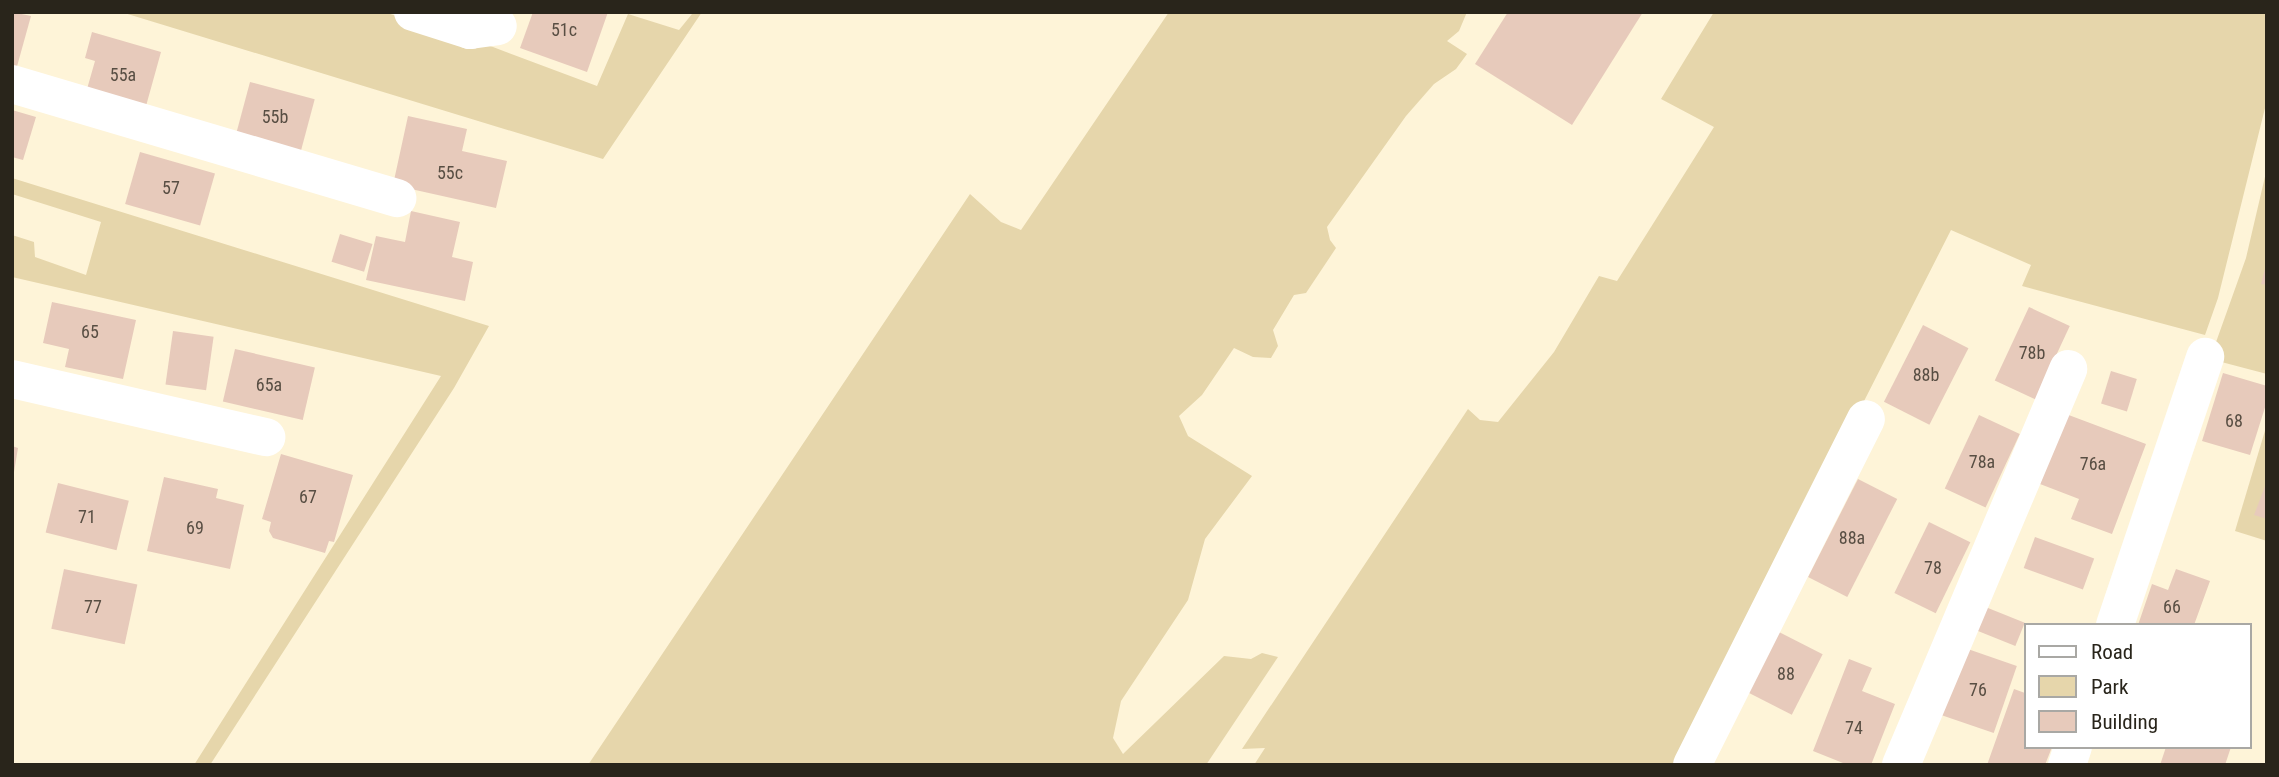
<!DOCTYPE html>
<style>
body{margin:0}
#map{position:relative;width:2279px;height:777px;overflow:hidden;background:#fef4d8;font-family:"Roboto Condensed",sans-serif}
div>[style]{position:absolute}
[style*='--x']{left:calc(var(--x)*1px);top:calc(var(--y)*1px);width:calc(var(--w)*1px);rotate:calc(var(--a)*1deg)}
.green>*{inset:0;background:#e6d6ab}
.building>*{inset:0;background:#e7cabb;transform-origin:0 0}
.minor>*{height:38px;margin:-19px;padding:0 19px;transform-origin:19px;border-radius:19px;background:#fff}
span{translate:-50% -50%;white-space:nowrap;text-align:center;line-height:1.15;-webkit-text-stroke:5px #fff;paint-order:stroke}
.number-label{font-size:18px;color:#584e43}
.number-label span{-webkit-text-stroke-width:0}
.frame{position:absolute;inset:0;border:14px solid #29251b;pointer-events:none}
.legend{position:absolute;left:2024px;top:623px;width:228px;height:126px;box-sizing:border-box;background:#fff;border:2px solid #a9a8a4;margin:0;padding:9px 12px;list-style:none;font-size:21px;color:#29251b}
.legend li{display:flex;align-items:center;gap:14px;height:35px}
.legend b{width:35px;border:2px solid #a9a8a4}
</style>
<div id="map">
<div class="green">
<i style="clip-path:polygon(121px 12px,384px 12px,493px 47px,597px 86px,628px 14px,679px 30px,692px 14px,688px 12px,702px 12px,603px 159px)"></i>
<i style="clip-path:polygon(1169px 12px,1467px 12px,1459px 31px,1447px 41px,1467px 54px,1456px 69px,1434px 84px,1406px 116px,1327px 227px,1330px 240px,1336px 248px,1306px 293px,1294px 295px,1273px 330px,1278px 346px,1271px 358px,1253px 357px,1234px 348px,1202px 395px,1179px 416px,1188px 436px,1252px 476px,1205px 539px,1188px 600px,1121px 701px,1113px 738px,1123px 754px,1224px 656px,1251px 659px,1262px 653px,1278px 657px,1206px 765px,588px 765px,970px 194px,1001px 222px,1021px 230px)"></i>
<i style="clip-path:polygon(1714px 12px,2267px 12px,2267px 100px,2218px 298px,2205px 335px,2022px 286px,2031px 265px,1951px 230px,1679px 765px,1254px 765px,1265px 748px,1242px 749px,1468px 409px,1480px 420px,1498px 422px,1554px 352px,1599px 276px,1617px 281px,1714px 127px,1661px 99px)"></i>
<i style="clip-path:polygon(2267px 168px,2267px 374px,2210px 359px,2246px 258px)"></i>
<i style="clip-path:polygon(12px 178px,489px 326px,454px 388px,210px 765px,194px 765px,441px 376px,12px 277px,12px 235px,34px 242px,35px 257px,86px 275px,101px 222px,12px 194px)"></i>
<i style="clip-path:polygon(2267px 424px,2267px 541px,2235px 531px)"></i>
</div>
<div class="building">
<i style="clip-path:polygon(12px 12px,31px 16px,16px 70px,12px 69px)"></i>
<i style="clip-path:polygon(533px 12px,608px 12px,587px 72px,520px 48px)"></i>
<i style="clip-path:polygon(1508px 12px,1643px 12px,1572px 125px,1475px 64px)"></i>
<i style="clip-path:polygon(92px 32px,161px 52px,146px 106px,87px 89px,95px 61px,85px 58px)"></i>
<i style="left:250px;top:82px;width:67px;height:55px;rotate:15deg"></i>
<i style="clip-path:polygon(12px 110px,36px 117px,23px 160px,12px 157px)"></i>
<i style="clip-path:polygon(408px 116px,467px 129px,462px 151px,507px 161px,496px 208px,393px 185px)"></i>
<i style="left:140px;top:152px;width:78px;height:54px;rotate:16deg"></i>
<i style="clip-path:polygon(411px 211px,460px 222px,452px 257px,473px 262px,465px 301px,366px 280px,376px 236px,405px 242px)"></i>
<i style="left:340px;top:234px;width:34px;height:29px;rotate:17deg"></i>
<i style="clip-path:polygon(2266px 265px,2267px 265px,2267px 285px,2261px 284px)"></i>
<i style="clip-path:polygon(52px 302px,136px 320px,123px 379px,65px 367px,69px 349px,43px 343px)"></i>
<i style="left:2029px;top:307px;width:45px;height:81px;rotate:25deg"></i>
<i style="left:1923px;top:325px;width:51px;height:86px;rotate:27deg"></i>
<i style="left:173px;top:331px;width:41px;height:54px;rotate:8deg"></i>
<i style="left:235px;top:349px;width:82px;height:54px;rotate:13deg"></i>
<i style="left:2111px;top:371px;width:27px;height:34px;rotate:17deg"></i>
<i style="clip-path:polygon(2223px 373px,2267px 386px,2267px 401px,2250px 455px,2202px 441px)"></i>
<i style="clip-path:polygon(2066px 414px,2146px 444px,2112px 534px,2071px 519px,2079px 499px,2040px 484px)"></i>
<i style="left:1979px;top:415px;width:45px;height:81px;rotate:25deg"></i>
<i style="clip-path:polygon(12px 446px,18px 448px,14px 472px,12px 472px)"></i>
<i style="clip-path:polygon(281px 454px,353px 475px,334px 542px,329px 541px,325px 553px,273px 538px,269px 531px,271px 522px,262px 519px)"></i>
<i style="clip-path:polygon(164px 477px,218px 489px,216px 498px,244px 505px,230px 569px,147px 551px)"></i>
<i style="left:1858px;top:479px;width:44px;height:110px;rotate:27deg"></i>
<i style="clip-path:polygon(2267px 481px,2267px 519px,2254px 515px)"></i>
<i style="left:58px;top:483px;width:73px;height:51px;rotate:14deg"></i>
<i style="left:1929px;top:522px;width:46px;height:79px;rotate:26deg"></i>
<i style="left:2035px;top:537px;width:63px;height:33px;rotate:20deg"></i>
<i style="left:64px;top:569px;width:75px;height:61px;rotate:12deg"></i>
<i style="clip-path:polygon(2176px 569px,2210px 581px,2194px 625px,2138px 625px,2152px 584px,2168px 590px)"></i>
<i style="left:1983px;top:606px;width:45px;height:25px;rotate:22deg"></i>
<i style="left:1779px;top:632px;width:49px;height:68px;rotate:27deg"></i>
<i style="left:1962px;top:647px;width:58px;height:71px;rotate:19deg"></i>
<i style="clip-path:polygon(1849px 659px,1872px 668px,1862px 691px,1895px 704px,1871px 765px,1848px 765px,1813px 751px)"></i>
<i style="clip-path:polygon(2014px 689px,2025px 693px,2025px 747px,2052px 747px,2045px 765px,1987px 765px)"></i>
<i style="clip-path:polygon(2166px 747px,2231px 747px,2225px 765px,2160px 765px)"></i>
</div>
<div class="minor">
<i style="--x:413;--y:12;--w:60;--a:17.5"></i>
<i style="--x:470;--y:30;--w:28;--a:-8"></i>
<i style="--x:12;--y:84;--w:402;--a:16.5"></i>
<i style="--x:12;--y:379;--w:261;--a:12.9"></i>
<i style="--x:2115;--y:625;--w:283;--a:-71.4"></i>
<i style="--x:1692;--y:765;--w:387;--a:-63.3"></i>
<i style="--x:1901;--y:765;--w:430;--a:-67.1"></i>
<i style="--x:2067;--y:765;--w:19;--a:-72"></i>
</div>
<div class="number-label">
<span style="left:564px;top:30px">51c</span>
<span style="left:123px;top:75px">55a</span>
<span style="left:275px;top:117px">55b</span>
<span style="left:450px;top:173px">55c</span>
<span style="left:171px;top:188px">57</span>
<span style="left:90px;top:332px">65</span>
<span style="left:2032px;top:353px">78b</span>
<span style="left:1926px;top:375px">88b</span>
<span style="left:269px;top:385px">65a</span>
<span style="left:2234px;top:421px">68</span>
<span style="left:1982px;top:462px">78a</span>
<span style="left:2093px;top:464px">76a</span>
<span style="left:308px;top:497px">67</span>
<span style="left:87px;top:517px">71</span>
<span style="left:195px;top:528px">69</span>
<span style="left:1852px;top:538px">88a</span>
<span style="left:1933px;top:568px">78</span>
<span style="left:93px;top:607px">77</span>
<span style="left:2172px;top:607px">66</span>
<span style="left:1786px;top:674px">88</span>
<span style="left:1978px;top:690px">76</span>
<span style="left:1854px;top:728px">74</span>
</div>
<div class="frame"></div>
<ul class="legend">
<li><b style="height:9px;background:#fff"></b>Road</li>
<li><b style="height:19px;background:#e6d6ab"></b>Park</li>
<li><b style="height:19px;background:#e7cabb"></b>Building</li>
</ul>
</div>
